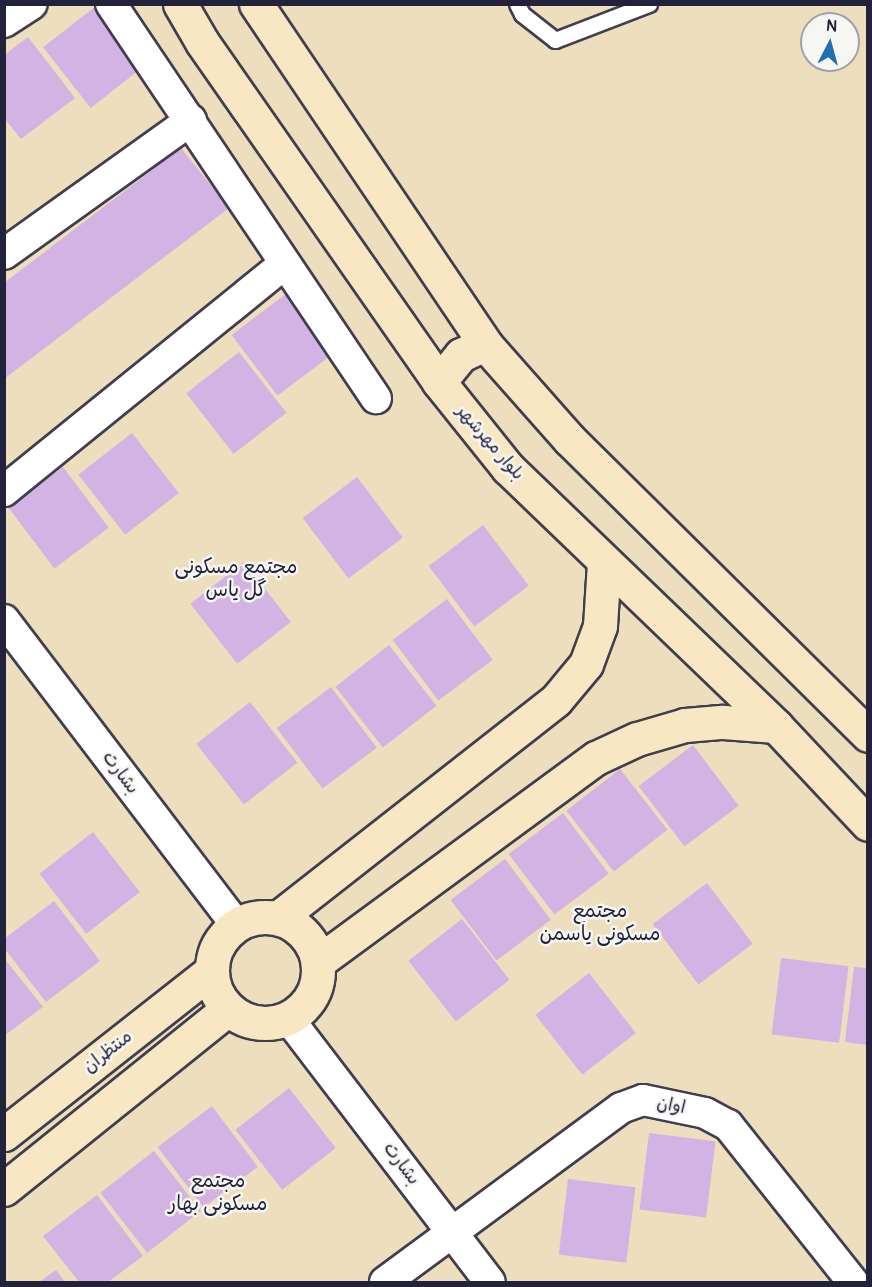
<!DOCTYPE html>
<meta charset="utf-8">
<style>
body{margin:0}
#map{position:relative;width:872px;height:1287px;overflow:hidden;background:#eddfbe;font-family:Pangolin,"Playpen Sans Arabic",sans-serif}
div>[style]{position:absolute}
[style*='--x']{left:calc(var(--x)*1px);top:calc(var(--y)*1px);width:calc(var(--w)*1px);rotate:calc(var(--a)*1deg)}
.building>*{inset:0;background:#d3b2e4;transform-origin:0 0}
.roads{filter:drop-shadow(2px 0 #403e4f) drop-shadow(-2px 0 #403e4f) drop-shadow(0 2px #403e4f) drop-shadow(0 -2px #403e4f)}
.lane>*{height:15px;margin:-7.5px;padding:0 7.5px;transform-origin:7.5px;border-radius:7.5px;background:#fff}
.street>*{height:30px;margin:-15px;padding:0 15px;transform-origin:15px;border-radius:15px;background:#fff}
.secondary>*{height:33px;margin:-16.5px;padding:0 16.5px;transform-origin:16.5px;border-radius:16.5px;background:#f7e8c3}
.secondary>.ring{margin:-16.5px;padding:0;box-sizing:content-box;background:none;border:33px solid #f7e8c3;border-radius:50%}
span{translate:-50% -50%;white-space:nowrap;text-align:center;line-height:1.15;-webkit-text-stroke:5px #f6f6f2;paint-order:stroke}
.street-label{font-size:18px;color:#22223b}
.neighbourhood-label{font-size:20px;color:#22223b}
.frame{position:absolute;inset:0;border:6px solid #22223b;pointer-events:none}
.north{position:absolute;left:800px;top:12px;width:60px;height:60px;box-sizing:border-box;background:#f6f6f2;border:2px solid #a1a1a9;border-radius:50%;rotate:6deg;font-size:16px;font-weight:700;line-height:24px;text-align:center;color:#22223b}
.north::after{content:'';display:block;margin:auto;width:21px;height:27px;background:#1f6fb2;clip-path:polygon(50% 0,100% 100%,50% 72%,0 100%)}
</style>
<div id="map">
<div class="building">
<i style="left:96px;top:6px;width:77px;height:67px;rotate:52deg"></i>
<i style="clip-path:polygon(28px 37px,75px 98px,21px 139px,4px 118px,4px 55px)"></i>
<i style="clip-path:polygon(181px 148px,229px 208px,4px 379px,4px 283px)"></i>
<i style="left:286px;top:294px;width:76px;height:68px;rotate:53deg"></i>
<i style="left:239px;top:352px;width:77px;height:67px;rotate:52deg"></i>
<i style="left:132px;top:433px;width:76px;height:68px;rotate:52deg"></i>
<i style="left:63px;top:467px;width:76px;height:68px;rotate:53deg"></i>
<i style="left:357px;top:477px;width:76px;height:68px;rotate:53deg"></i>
<i style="left:483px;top:525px;width:76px;height:68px;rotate:53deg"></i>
<i style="left:244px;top:562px;width:76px;height:68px;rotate:52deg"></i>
<i style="left:447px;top:599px;width:76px;height:68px;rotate:53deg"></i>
<i style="left:389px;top:645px;width:77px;height:68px;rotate:52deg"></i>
<i style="left:331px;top:687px;width:76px;height:68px;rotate:53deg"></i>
<i style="left:250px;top:702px;width:77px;height:68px;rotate:52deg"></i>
<i style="left:693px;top:745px;width:76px;height:68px;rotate:53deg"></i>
<i style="left:620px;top:769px;width:77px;height:68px;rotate:52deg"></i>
<i style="left:563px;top:813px;width:76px;height:68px;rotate:53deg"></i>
<i style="left:93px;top:832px;width:76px;height:68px;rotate:52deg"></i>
<i style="left:505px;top:859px;width:76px;height:68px;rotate:53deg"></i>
<i style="left:707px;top:883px;width:76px;height:68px;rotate:53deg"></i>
<i style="clip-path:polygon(54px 901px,100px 961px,46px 1002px,4px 948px,4px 939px)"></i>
<i style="left:462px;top:919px;width:77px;height:68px;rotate:52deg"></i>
<i style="clip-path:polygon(4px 958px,43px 1007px,4px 1036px)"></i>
<i style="left:781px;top:958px;width:68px;height:77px;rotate:7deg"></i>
<i style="clip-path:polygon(854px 967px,868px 968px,868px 1045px,845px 1042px)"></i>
<i style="left:589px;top:973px;width:76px;height:68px;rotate:52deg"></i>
<i style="left:289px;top:1088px;width:76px;height:68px;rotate:52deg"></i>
<i style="left:212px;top:1106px;width:76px;height:68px;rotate:53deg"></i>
<i style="left:649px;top:1133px;width:67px;height:77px;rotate:7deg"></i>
<i style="left:154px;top:1151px;width:76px;height:68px;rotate:52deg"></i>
<i style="left:568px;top:1179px;width:68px;height:76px;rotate:7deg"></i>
<i style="clip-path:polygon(97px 1195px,143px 1256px,108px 1282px,79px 1282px,43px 1236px)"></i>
<i style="clip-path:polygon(56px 1270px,65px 1282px,39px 1282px)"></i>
</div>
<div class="roads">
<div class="lane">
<i style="--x:517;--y:4;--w:11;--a:63"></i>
<i style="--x:522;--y:14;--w:42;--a:38.2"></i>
<i style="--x:555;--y:40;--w:101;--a:-21"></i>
</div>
<div class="street">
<i style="--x:111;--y:4;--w:475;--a:56.1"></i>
<i style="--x:4;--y:22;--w:33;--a:-33"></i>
<i style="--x:4;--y:254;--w:230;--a:-35.6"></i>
<i style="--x:4;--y:491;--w:360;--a:-39"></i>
<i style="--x:4;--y:620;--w:383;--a:52.7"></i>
<i style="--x:288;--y:1018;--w:332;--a:52.6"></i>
<i style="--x:385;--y:1282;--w:293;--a:-36.4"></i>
<i style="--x:621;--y:1108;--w:23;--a:-20"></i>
<i style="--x:643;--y:1100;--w:63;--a:11.8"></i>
<i style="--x:705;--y:1113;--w:26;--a:28"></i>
<i style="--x:728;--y:1125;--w:201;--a:51.5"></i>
</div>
<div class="secondary">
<i style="--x:180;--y:4;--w:44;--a:59.9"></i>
<i style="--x:202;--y:42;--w:414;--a:55.1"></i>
<i style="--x:439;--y:382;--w:110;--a:51.3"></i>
<i style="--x:508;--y:468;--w:372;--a:43.9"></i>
<i style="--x:776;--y:726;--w:134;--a:46.8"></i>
<i style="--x:256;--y:4;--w:410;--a:56"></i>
<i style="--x:485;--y:344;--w:128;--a:48.5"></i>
<i style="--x:570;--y:440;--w:419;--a:44.7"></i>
<i style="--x:439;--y:382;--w:35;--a:-51"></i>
<i style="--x:461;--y:355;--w:26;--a:-25"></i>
<i class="ring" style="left:212px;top:917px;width:73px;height:73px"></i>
<i style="--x:278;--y:918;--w:353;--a:-38.1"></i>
<i style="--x:556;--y:700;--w:47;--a:-50.2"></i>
<i style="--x:586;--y:664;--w:40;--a:-69.8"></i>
<i style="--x:600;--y:626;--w:64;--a:-86.4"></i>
<i style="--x:318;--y:962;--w:345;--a:-36.3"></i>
<i style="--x:596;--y:758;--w:45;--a:-24.9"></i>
<i style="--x:637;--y:739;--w:50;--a:-16.3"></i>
<i style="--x:685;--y:725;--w:38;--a:-5"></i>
<i style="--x:723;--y:722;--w:53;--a:4.3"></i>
<i style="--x:4;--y:1134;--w:263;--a:-38.2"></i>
<i style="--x:4;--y:1189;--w:287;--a:-38.8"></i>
</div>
</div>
<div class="street-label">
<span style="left:490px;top:443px;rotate:49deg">بلوار مهرشهر</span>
<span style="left:120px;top:773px;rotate:53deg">بشارت</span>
<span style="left:108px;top:1052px;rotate:-38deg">منتظران</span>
<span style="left:671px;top:1106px;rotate:11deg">اوان</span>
<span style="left:401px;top:1164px;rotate:53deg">بشارت</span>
</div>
<div class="neighbourhood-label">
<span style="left:236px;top:578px">مجتمع مسکونی<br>گل یاس</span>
<span style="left:600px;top:922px">مجتمع<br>مسکونی یاسمن</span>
<span style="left:218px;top:1192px">مجتمع<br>مسکونی بهار</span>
</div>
<div class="frame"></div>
<div class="north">N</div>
</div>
